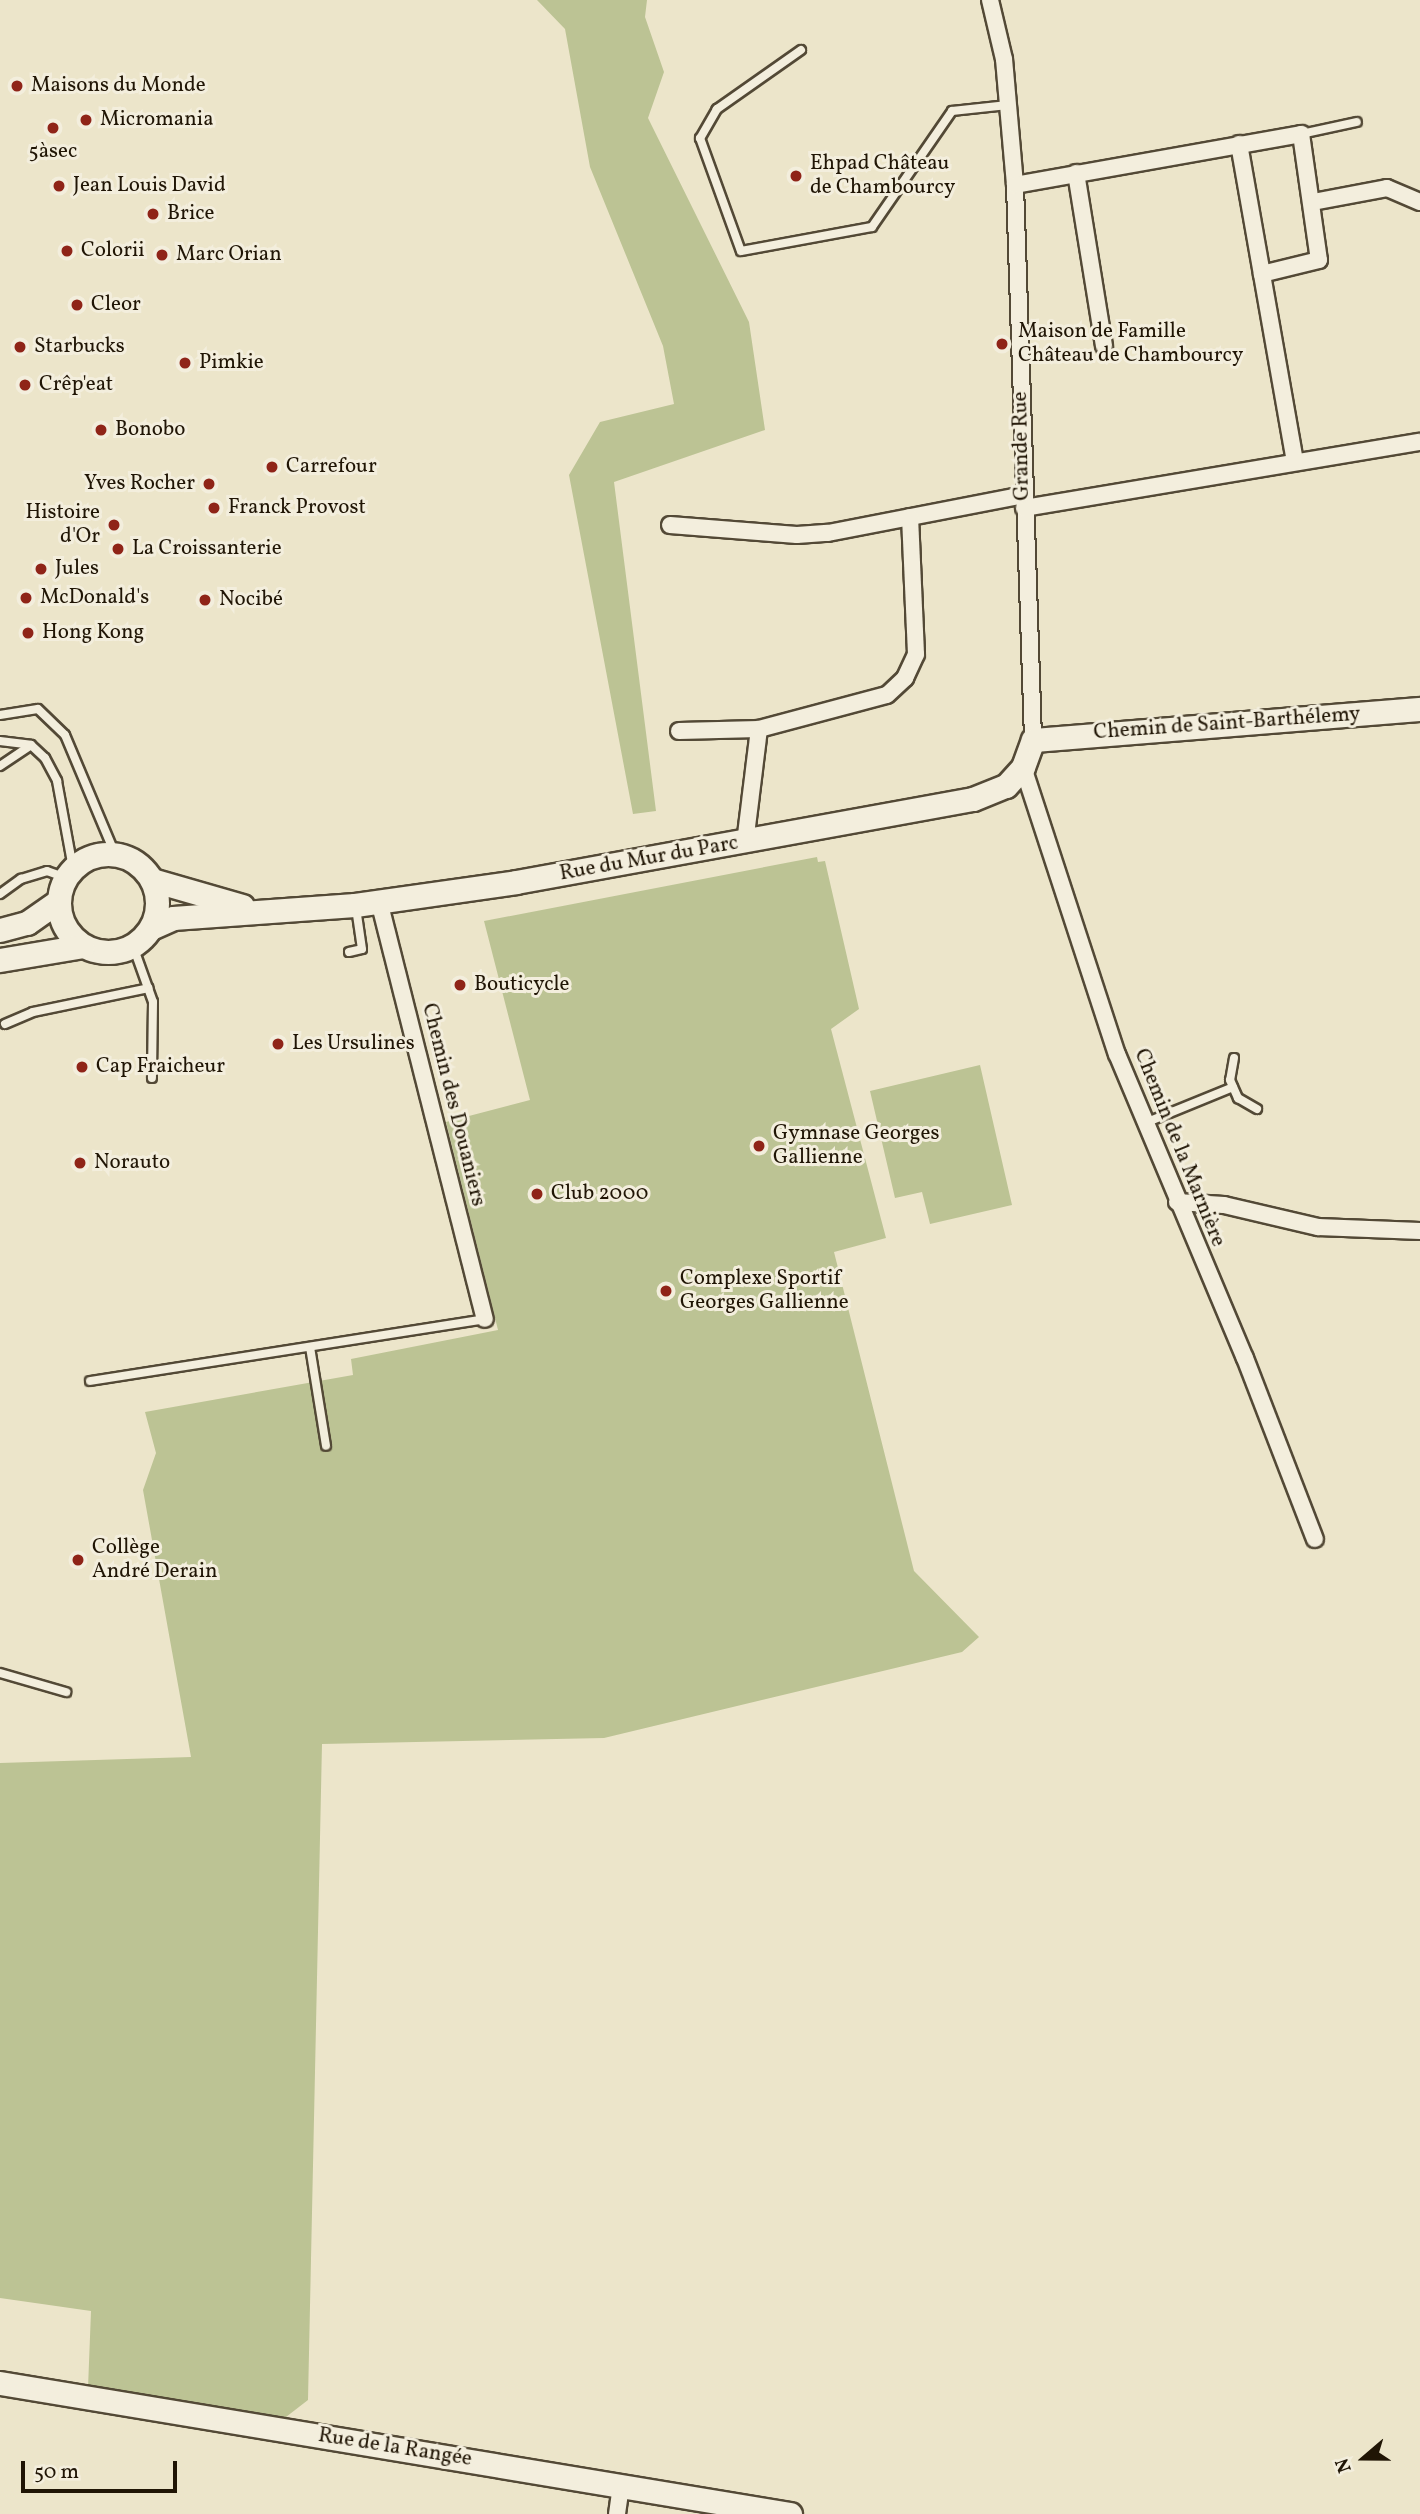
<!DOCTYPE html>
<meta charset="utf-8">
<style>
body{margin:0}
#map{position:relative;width:1420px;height:2514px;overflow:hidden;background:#ece5ca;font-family:Vollkorn,serif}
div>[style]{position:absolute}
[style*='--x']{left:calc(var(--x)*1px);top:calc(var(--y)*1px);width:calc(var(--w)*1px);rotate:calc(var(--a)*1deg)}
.green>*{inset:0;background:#bcc394}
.roads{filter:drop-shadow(2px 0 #534936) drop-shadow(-2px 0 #534936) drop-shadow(0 2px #534936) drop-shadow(0 -2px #534936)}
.lane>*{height:8px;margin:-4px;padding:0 4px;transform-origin:4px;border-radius:4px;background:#f3eedd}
.street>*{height:16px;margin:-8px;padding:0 8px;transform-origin:8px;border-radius:8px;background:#f3eedd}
.secondary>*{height:23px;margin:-11.5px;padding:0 11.5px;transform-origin:11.5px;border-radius:11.5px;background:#f3eedd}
.secondary>.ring{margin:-11.5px;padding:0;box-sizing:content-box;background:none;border:23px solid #f3eedd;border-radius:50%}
.dots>*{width:19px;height:19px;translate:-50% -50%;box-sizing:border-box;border:4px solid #f3eedd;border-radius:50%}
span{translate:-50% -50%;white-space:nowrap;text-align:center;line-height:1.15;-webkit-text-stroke:6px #f3eedd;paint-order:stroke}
.poi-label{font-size:21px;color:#201505}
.left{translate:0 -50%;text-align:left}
.right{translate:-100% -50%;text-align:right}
.street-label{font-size:21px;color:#201505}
.north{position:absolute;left:1329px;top:2423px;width:70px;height:70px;-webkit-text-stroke:5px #f3eedd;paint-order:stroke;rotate:250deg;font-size:19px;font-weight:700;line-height:28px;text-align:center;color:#201505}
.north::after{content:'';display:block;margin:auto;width:24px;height:32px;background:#201505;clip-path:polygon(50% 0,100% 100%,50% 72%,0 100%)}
.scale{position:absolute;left:21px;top:2461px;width:156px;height:32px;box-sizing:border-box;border:4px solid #201505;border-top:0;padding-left:9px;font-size:21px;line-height:24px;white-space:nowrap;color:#201505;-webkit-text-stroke:5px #f3eedd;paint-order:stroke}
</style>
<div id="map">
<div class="green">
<i style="clip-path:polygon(537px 0,647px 0,645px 17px,664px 72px,648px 118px,749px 322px,765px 430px,614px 482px,656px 811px,633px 814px,569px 475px,600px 422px,674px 404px,663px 346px,590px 167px,565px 29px)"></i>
<i style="clip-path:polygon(817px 857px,818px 862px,825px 861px,859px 1009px,831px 1029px,886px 1238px,834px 1252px,914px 1571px,979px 1637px,962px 1652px,604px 1738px,322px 1744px,308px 2400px,286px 2417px,88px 2388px,91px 2311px,0 2298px,0 1763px,191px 1757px,143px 1490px,156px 1453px,145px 1412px,353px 1375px,351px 1359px,498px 1330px,446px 1122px,530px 1100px,484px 921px)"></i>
<i style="clip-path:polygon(980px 1065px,1012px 1205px,930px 1224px,922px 1192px,895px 1198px,870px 1091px)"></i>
</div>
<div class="roads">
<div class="lane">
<i style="--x:801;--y:50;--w:103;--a:144.9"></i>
<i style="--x:717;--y:109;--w:34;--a:120"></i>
<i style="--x:700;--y:138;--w:120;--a:70.1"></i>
<i style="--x:741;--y:251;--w:133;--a:-10.4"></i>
<i style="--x:872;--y:227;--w:141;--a:-55.4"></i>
<i style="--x:952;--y:111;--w:56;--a:-6.1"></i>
<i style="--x:1301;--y:134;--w:57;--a:-12.1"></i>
<i style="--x:0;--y:715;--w:38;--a:-9"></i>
<i style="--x:38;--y:709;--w:37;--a:44"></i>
<i style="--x:65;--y:735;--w:129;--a:67.2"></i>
<i style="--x:0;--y:741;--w:31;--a:7"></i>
<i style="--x:31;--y:745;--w:19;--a:43"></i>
<i style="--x:45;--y:758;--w:26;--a:62"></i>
<i style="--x:57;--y:781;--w:88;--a:79.6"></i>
<i style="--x:0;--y:766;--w:37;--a:-34"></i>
<i style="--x:0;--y:894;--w:26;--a:-36"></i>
<i style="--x:21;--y:879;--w:27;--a:-17"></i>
<i style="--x:47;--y:871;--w:20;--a:20"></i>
<i style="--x:133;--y:946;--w:59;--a:70.3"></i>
<i style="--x:153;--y:1002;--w:76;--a:90.8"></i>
<i style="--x:349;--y:952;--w:13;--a:-13"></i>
<i style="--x:362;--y:949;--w:41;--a:-98.3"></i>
<i style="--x:5;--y:1024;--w:30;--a:-23"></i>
<i style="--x:33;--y:1012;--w:118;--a:-11.7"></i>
<i style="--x:1234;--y:1058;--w:22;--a:100"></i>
<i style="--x:1230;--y:1080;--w:20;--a:66"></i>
<i style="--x:1238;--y:1098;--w:22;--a:30"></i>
<i style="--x:1145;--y:1123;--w:95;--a:-22.2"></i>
<i style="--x:310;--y:1347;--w:100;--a:80.8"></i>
<i style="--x:90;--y:1381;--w:400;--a:-8.9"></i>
<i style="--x:0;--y:1673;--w:69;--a:16.1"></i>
</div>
<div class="street">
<i style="--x:990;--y:0;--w:61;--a:76.7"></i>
<i style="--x:1004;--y:59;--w:126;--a:85"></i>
<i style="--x:1015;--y:185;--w:555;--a:88.14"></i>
<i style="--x:1239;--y:144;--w:321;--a:80"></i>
<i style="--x:1076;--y:173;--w:175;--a:80.8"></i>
<i style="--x:1015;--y:185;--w:291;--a:-10.1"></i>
<i style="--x:1301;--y:134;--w:127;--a:81.9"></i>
<i style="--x:1319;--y:260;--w:59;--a:166.2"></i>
<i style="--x:1313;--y:202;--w:75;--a:-10.7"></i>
<i style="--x:1387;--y:188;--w:36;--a:23"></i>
<i style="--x:1024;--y:508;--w:401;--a:-9.5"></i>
<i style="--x:670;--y:525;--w:127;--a:4.5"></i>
<i style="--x:797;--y:535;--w:31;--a:-4"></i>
<i style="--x:828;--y:533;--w:199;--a:-11"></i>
<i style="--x:679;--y:731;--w:80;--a:-1.4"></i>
<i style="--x:759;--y:729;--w:132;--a:-14.9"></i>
<i style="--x:887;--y:695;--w:25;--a:-43"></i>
<i style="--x:905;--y:678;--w:26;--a:-65"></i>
<i style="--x:916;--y:654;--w:137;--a:-92.5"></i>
<i style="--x:1023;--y:767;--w:302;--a:71.9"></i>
<i style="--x:1117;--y:1054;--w:330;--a:67.2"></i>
<i style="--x:1245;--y:1358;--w:194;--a:68.9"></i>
<i style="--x:745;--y:843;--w:115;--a:-83"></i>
<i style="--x:379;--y:901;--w:431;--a:75.8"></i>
<i style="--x:1177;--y:1202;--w:47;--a:3.7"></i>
<i style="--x:1224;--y:1205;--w:97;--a:13.2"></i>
<i style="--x:1318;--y:1227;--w:102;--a:2.2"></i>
<i style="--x:617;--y:2514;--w:28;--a:-82"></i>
</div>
<div class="secondary">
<i class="ring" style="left:59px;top:854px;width:75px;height:75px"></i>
<i style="--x:152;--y:880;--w:94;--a:16.1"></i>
<i style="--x:151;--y:928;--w:24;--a:-24"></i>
<i style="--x:173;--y:918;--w:182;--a:-4.1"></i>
<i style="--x:355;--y:905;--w:163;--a:-8.1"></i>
<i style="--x:516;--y:882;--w:464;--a:-10.3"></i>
<i style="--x:973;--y:799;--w:35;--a:-22"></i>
<i style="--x:1006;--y:786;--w:25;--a:-48"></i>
<i style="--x:1023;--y:767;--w:29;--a:-70"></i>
<i style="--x:1033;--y:740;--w:388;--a:-4.6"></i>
<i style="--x:0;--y:930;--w:28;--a:-15"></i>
<i style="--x:27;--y:923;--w:39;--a:-35"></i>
<i style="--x:0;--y:960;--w:84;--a:-9.6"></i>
<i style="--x:0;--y:2383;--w:801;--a:9.42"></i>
</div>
</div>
<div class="dots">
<i style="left:17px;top:86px;background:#8f2418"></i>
<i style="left:86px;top:120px;background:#8f2418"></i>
<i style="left:53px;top:128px;background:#8f2418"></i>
<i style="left:796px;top:176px;background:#8f2418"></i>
<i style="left:59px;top:186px;background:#8f2418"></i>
<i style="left:153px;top:214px;background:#8f2418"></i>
<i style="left:67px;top:251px;background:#8f2418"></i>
<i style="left:162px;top:255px;background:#8f2418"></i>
<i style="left:77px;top:305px;background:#8f2418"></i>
<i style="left:1002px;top:344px;background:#8f2418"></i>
<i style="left:20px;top:347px;background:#8f2418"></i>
<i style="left:185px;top:363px;background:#8f2418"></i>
<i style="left:25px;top:385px;background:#8f2418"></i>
<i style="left:101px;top:430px;background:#8f2418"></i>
<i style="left:272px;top:467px;background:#8f2418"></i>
<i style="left:209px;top:484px;background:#8f2418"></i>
<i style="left:214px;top:508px;background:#8f2418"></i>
<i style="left:114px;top:525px;background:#8f2418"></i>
<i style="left:118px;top:549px;background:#8f2418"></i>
<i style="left:41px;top:569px;background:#8f2418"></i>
<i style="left:26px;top:598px;background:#8f2418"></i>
<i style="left:205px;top:600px;background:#8f2418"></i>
<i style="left:28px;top:633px;background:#8f2418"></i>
<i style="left:460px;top:985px;background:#8f2418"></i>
<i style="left:278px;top:1044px;background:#8f2418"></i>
<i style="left:82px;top:1067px;background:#8f2418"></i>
<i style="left:759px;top:1146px;background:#8f2418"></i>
<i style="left:80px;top:1163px;background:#8f2418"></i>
<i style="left:537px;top:1194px;background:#8f2418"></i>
<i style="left:666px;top:1291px;background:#8f2418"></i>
<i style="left:78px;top:1560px;background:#8f2418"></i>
</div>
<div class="poi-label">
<span class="left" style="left:31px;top:86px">Maisons du Monde</span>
<span class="left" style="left:100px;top:120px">Micromania</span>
<span style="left:53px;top:152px">5àsec</span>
<span class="left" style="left:810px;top:176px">Ehpad Château<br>de Chambourcy</span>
<span class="left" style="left:73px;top:186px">Jean Louis David</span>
<span class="left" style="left:167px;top:214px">Brice</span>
<span class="left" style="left:81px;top:251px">Colorii</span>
<span class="left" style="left:176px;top:255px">Marc Orian</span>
<span class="left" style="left:91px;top:305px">Cleor</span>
<span class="left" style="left:1018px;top:344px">Maison de Famille<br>Château de Chambourcy</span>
<span class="left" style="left:34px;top:347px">Starbucks</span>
<span class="left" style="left:199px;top:363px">Pimkie</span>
<span class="left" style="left:39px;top:385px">Crêp'eat</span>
<span class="left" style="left:115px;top:430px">Bonobo</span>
<span class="left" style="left:286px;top:467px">Carrefour</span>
<span class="right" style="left:195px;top:484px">Yves Rocher</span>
<span class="left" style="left:228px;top:508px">Franck Provost</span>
<span class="right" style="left:100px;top:525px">Histoire<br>d'Or</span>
<span class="left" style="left:132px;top:549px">La Croissanterie</span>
<span class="left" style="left:55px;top:569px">Jules</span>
<span class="left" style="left:40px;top:598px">McDonald's</span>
<span class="left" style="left:219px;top:600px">Nocibé</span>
<span class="left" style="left:42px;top:633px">Hong Kong</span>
<span class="left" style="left:474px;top:985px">Bouticycle</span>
<span class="left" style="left:292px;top:1044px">Les Ursulines</span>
<span class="left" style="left:96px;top:1067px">Cap Fraicheur</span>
<span class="left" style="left:773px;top:1146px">Gymnase Georges<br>Gallienne</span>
<span class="left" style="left:94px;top:1163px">Norauto</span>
<span class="left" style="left:551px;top:1194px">Club 2000</span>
<span class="left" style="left:680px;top:1291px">Complexe Sportif<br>Georges Gallienne</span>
<span class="left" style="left:92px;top:1560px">Collège<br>André Derain</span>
</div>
<div class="street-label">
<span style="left:1022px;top:446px;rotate:-91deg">Grande Rue</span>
<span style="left:1227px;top:724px;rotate:-4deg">Chemin de Saint-Barthélemy</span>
<span style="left:649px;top:859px;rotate:-10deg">Rue du Mur du Parc</span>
<span style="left:453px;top:1105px;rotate:76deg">Chemin des Douaniers</span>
<span style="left:1179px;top:1148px;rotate:68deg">Chemin de la Marnière</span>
<span style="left:395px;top:2448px;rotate:9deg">Rue de la Rangée</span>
</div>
<div class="north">N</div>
<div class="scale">50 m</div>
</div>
